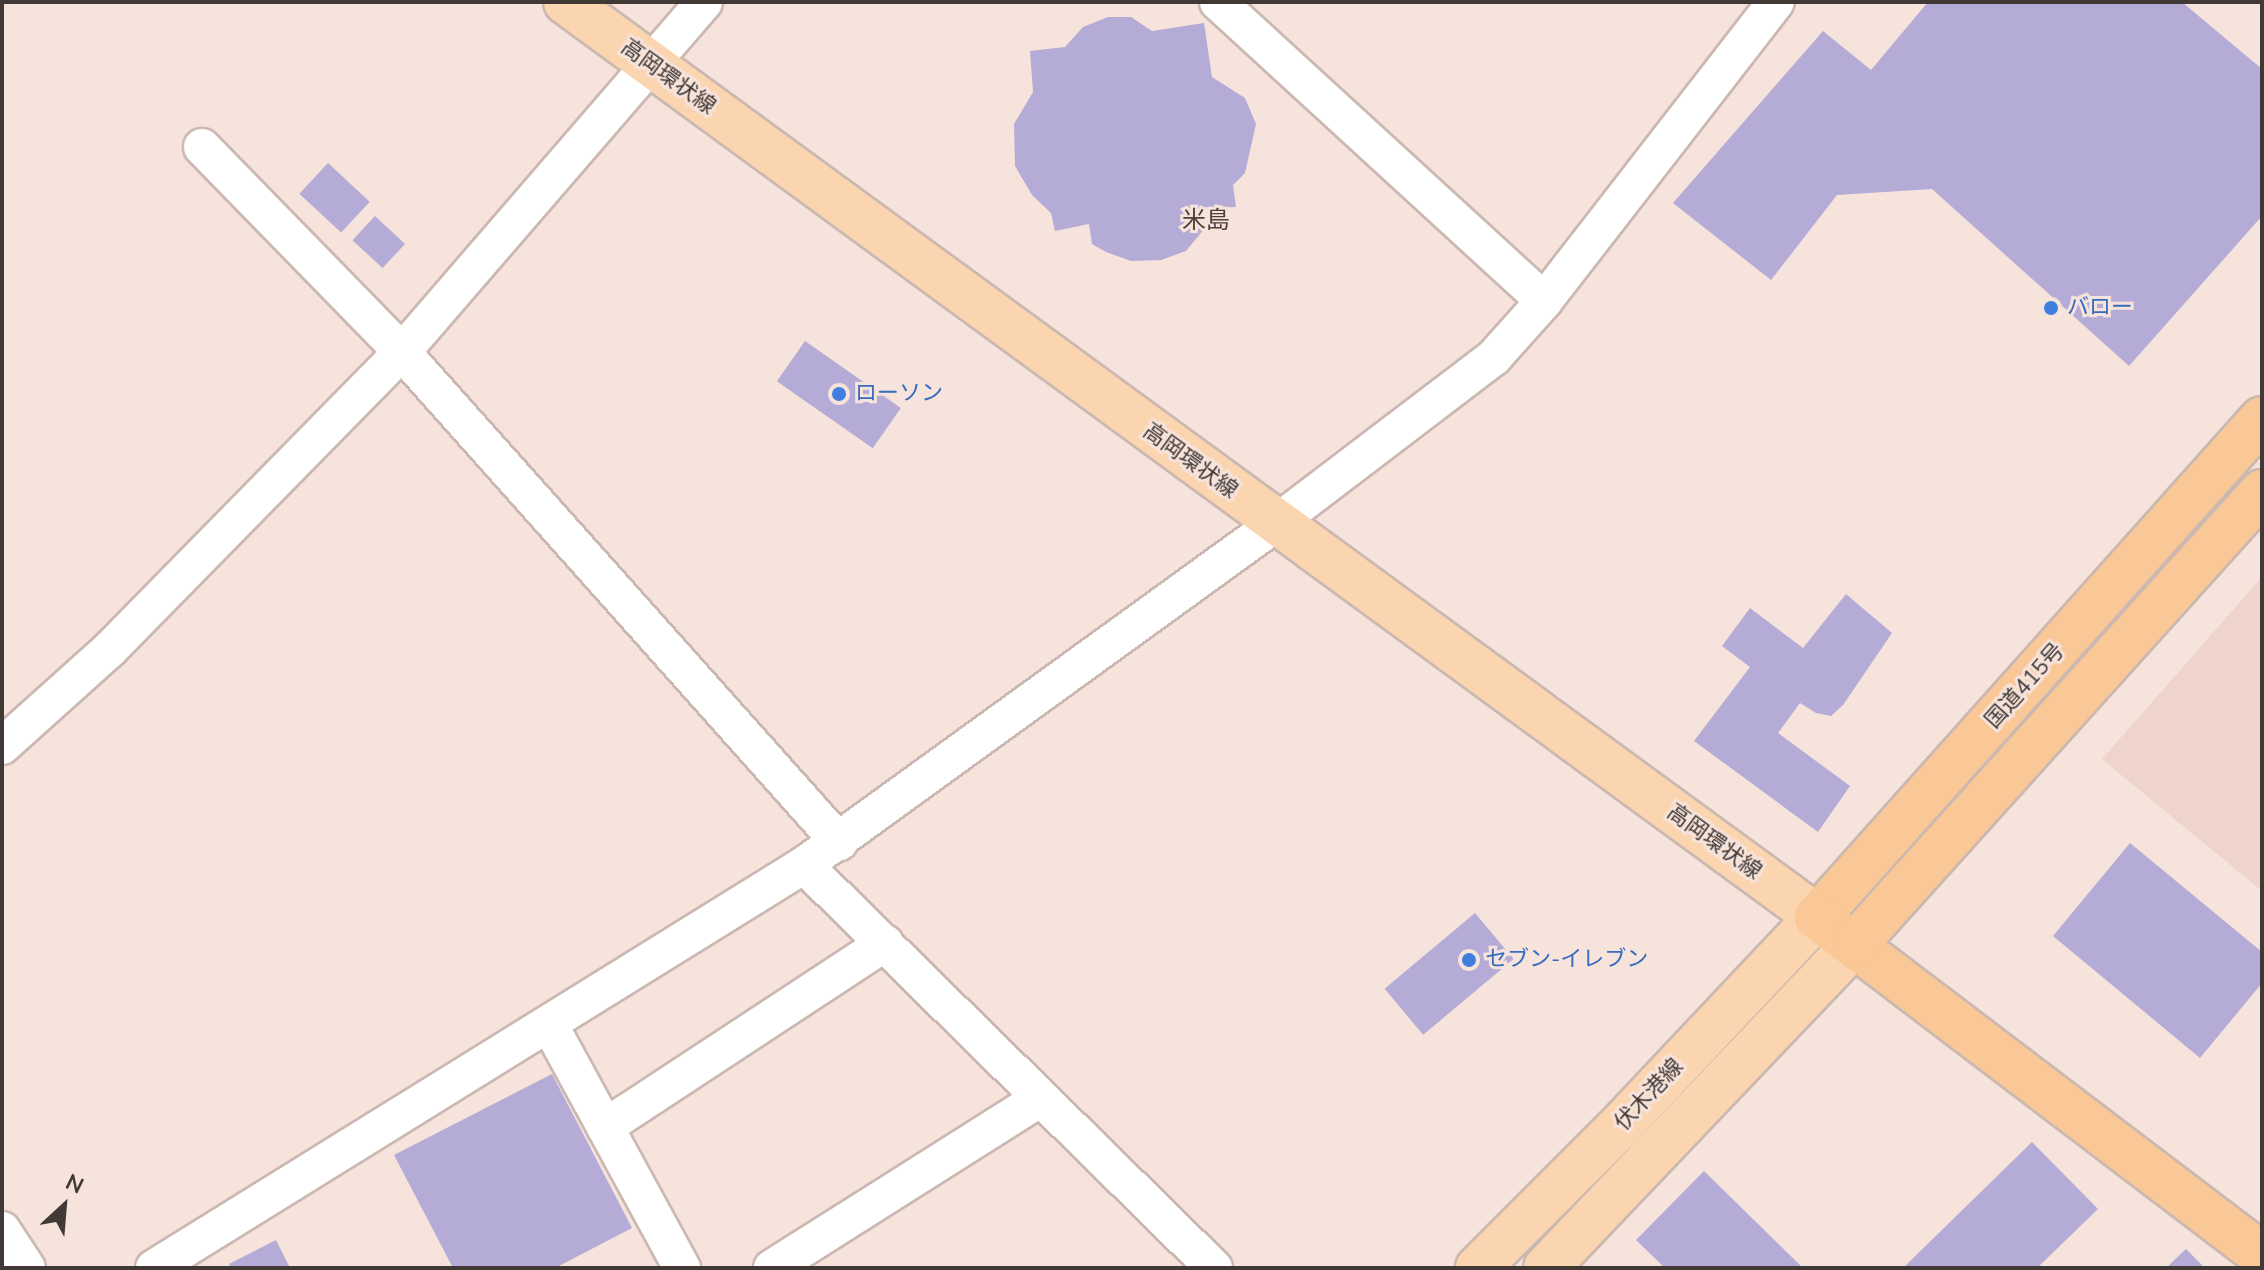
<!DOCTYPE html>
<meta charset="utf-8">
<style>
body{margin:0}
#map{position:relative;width:2264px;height:1270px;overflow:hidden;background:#f6e3db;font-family:"Nunito Sans","Noto Sans JP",sans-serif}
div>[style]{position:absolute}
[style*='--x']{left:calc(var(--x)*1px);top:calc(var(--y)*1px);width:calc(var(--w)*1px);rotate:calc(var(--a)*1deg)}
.built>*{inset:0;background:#eed4ca}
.building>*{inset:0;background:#b4abd6;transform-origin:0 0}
.roads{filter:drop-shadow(2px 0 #cbb8b1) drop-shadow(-2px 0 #cbb8b1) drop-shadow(0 2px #cbb8b1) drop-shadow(0 -2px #cbb8b1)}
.minor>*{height:36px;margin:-18px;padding:0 18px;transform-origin:18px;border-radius:18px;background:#fff}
.primary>*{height:44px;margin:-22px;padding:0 22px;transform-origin:22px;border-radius:22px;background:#fbd5b0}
.trunk>*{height:44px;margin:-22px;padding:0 22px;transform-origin:22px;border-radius:22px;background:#fac796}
.dots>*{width:22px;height:22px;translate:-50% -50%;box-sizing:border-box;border:4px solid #f6e3db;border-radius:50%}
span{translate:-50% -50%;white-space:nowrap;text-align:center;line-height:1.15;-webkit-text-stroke:6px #f6e3db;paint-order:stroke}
.street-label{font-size:22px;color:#403936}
.shop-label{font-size:22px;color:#366cbe}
.left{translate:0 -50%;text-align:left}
.neighbourhood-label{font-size:24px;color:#4f403b}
.frame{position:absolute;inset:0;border:4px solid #403936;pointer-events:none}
.north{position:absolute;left:24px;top:1166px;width:80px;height:80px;-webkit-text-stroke:6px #f6e3db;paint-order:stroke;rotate:26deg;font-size:22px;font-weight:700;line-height:32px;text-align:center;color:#403936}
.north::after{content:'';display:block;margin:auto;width:28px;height:36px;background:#403936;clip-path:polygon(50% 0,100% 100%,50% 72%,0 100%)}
</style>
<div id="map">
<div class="built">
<i style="clip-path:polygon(2262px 577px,2262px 891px,2102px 759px)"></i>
</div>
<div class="building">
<i style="clip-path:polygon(1928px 2px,2182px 2px,2262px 69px,2262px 216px,2129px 366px,1932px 189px,1837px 195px,1771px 280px,1673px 203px,1823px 31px,1871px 70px)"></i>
<i style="clip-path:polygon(1108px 17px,1131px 17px,1152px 31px,1204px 23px,1212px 77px,1245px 98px,1256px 124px,1245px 173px,1233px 185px,1236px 207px,1200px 208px,1205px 228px,1186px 251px,1161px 260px,1131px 261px,1106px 252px,1092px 244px,1089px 224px,1055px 231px,1051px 213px,1032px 195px,1015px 166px,1014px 124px,1033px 92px,1030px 51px,1065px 47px,1083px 27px)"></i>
<i style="left:328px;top:163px;width:57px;height:42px;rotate:43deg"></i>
<i style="left:375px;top:216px;width:41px;height:33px;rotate:43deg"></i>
<i style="left:805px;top:341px;width:117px;height:49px;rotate:35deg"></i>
<i style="clip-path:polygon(1846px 594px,1892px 633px,1843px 705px,1831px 716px,1816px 713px,1800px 703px,1778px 733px,1850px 786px,1818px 832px,1694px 741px,1750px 667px,1722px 646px,1750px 608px,1803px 648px)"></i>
<i style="clip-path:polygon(2130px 843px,2262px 952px,2262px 983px,2200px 1058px,2053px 936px)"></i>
<i style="left:1475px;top:913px;width:60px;height:118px;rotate:50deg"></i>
<i style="clip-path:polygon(552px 1074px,632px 1228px,555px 1268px,453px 1268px,394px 1155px)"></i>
<i style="clip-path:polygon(2032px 1142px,2098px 1209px,2037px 1268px,1903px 1268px)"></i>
<i style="clip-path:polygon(1704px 1171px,1803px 1268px,1665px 1268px,1636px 1240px)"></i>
<i style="clip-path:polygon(276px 1240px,290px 1268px,231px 1268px,229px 1264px)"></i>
<i style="clip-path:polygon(2186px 1249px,2205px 1268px,2166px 1268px)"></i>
</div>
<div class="roads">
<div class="minor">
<i style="--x:1218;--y:2;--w:442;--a:42.5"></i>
<i style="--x:202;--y:147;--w:286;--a:45.7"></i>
<i style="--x:402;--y:352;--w:657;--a:48.27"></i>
<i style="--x:2;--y:746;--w:145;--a:-41.9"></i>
<i style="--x:110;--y:649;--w:417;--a:-45.5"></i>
<i style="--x:402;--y:352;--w:462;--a:-49.2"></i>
<i style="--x:804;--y:865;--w:575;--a:44.51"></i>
<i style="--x:549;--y:1024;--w:278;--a:61.4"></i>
<i style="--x:605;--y:1127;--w:335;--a:-33.3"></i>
<i style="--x:2;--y:1230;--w:45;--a:56.7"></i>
<i style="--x:154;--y:1268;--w:765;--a:-31.8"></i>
<i style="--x:804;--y:865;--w:581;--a:-35.9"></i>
<i style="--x:1275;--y:524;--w:275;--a:-37.3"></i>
<i style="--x:1494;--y:357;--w:75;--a:-48.2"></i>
<i style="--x:1544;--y:301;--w:378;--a:-52.2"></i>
<i style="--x:772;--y:1268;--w:318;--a:-32.3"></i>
</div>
<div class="primary">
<i style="--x:566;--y:2;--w:1550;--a:36.18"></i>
<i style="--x:1817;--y:917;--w:291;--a:133.3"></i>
<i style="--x:1617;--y:1129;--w:197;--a:135"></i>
<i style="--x:1546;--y:1268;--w:446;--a:-46.4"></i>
</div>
<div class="trunk">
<i style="--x:2262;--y:419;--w:668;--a:131.78"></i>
<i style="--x:1817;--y:917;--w:559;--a:37.22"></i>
<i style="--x:1854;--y:945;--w:610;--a:-47.99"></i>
</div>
</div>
<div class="dots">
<i style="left:2051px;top:308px;background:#3f7fe0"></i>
<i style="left:839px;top:394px;background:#3f7fe0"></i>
<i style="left:1469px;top:960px;background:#3f7fe0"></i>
</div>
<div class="street-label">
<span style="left:668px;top:77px;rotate:36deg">高岡環状線</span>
<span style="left:1190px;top:461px;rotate:36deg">高岡環状線</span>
<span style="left:2025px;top:686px;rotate:-48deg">国道415号</span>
<span style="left:1714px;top:842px;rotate:36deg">高岡環状線</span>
<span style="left:1649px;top:1095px;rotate:-47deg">伏木港線</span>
</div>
<div class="shop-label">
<span class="left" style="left:2067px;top:308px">バロー</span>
<span class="left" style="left:855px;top:394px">ローソン</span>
<span class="left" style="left:1485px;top:960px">セブン-イレブン</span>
</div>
<div class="neighbourhood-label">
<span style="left:1206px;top:221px">米島</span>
</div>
<div class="frame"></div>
<div class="north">N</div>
</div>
